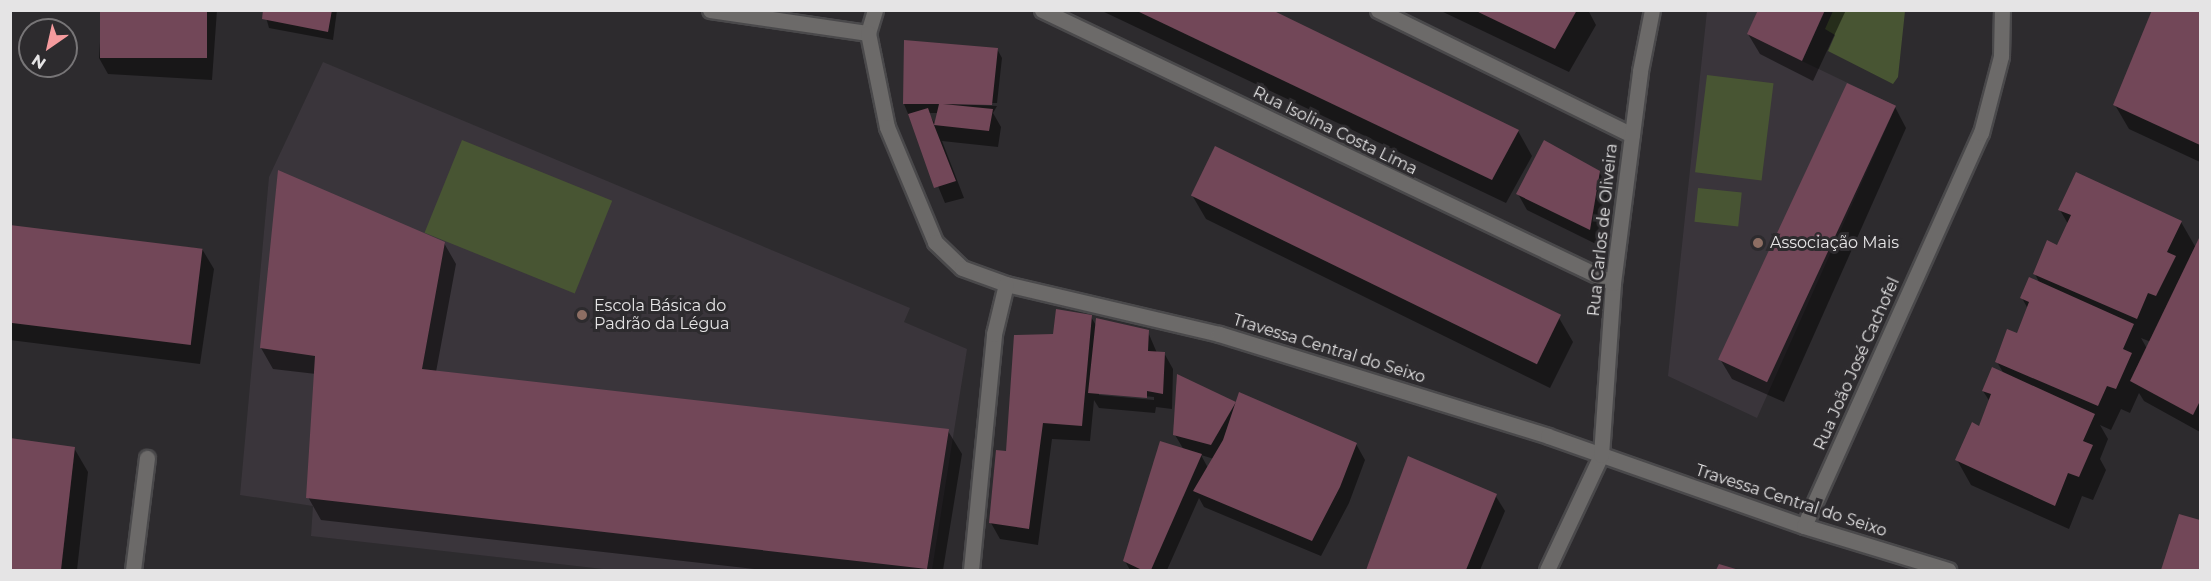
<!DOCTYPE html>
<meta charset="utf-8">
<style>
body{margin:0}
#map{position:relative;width:2211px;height:581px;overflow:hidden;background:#2d2b2e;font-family:Montserrat,sans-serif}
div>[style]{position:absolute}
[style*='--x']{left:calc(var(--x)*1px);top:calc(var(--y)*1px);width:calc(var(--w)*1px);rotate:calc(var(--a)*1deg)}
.built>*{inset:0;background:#3a353b}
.green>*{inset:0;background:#485533;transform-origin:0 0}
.shadow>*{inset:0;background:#0007}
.building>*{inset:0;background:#724758;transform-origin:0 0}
.roads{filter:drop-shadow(2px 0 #4a494b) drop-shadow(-2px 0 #4a494b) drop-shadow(0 2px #4a494b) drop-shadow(0 -2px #4a494b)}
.minor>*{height:15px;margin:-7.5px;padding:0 7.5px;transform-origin:7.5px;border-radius:7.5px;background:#6c6a69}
.dots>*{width:16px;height:16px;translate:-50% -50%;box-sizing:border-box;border:3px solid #2d2b2e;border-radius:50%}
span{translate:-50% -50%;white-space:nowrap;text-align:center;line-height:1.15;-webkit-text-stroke:6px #2d2b2e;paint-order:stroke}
.street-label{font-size:16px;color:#e5e4e5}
.poi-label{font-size:16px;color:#e5e4e5}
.left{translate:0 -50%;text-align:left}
.frame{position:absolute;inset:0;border:12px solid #e5e4e5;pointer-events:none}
.north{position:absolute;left:18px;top:18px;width:60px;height:60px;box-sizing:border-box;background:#2d2b2e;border:2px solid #777577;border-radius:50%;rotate:214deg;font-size:16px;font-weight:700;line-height:24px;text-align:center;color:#e5e4e5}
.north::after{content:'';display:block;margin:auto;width:21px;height:27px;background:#f59b9e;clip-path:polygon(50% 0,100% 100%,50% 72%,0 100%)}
</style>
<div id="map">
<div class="built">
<i style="clip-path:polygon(1707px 11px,1825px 11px,1802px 61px,1896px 106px,1757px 418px,1668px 376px)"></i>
<i style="clip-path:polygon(323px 62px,910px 308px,904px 322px,967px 349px,932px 570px,612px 570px,311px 536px,313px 506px,240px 495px,269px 177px)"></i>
</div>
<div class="green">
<i style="clip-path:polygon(1833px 11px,1905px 11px,1898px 77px,1893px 84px,1828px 51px,1835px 35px,1825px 29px)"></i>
<i style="left:1707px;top:75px;width:67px;height:98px;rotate:7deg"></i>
<i style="left:462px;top:140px;width:162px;height:100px;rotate:22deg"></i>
<i style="left:1698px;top:188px;width:44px;height:34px;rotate:6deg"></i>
</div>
<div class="shadow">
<i style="clip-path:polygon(102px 10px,217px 10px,212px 80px,108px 74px,99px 58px)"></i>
<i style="clip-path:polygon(264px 10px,337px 10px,333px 40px,269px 28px)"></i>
<i style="clip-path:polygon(1100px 10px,1269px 10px,1518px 131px,1532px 156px,1506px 203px)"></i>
<i style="clip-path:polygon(1439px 10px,1588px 10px,1596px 25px,1569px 72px)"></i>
<i style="clip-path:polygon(1759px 10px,1846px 10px,1813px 81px,1760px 54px,1748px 34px)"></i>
<i style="clip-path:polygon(2154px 10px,2200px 10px,2200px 162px,2129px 129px,2115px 105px)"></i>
<i style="clip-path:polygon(evenodd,905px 42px,997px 49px,1002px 58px,997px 103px,932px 103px,997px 106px,993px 113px,1001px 127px,998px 147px,942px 141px,964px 198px,945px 203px,904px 104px,905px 42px,928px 113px,939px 113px,936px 125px,928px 113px)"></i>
<i style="clip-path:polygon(1895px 107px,1906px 128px,1784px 402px,1732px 379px,1720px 359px)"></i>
<i style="clip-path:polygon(1599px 172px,1609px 188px,1598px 245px,1527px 210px,1518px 194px)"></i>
<i style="clip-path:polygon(1192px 195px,1559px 318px,1573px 342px,1550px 388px,1206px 219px)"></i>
<i style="clip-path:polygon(evenodd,2060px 210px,2181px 222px,2196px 248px,2200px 239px,2200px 432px,2144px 401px,2139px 393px,2130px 413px,2121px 409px,2111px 430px,2100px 425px,2108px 439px,2100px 459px,2106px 470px,2093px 500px,2082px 496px,2069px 529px,1971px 485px,1957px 460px,1980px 428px,1990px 402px,1983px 391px,2004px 374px,1997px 362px,2018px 335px,2028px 309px,2022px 298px,2040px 284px,2035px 274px,2058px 247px,2068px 224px,2060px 210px,2141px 338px,2151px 342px,2147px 349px,2145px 345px,2141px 338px)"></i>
<i style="clip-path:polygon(10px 227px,202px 249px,214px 269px,200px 364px,10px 340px)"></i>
<i style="clip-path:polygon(444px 243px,456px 264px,436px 372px,948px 431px,962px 454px,943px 570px,763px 570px,321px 520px,308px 497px,316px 374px,273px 369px,261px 348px)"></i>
<i style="clip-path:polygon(evenodd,1091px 317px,1097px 327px,1148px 332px,1157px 353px,1164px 353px,1173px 369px,1172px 409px,1156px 407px,1155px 413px,1099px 408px,1094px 400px,1090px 441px,1052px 439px,1038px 545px,1000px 539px,991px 523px,1007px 453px,1055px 335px,1091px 317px,1099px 392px,1154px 397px,1154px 400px,1099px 395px,1099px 392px)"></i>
<i style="clip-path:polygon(evenodd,1179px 376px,1237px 404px,1356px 444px,1365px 460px,1349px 503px,1321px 556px,1204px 507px,1199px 498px,1167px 570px,1130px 570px,1125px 561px,1184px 450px,1175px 435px,1179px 376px,1201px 455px,1214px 459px,1208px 468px,1201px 455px)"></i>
<i style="clip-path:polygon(10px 439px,74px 448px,88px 472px,77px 570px,10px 570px)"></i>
<i style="clip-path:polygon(1409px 458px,1495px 495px,1505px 511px,1480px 570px,1366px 570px)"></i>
<i style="clip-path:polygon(2180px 515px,2200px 522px,2200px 570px,2162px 570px)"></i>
</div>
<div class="building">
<i style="left:100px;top:10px;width:107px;height:48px"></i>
<i style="clip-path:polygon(263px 10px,332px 10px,328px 32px,262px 19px)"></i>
<i style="clip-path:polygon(1135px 10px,1272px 10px,1519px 130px,1492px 180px)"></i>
<i style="clip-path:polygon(1474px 10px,1577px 10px,1555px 49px)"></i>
<i style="clip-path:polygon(1758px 10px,1825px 10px,1802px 61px,1747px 34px)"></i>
<i style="clip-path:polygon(2152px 10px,2200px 10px,2200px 145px,2113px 105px)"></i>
<i style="clip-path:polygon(904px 40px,998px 48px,992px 105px,943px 104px,993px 109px,989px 131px,934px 125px,956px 181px,934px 188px,908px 114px,928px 108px,934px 125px,939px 104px,903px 104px)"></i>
<i style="left:1847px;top:83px;width:54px;height:305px;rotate:25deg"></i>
<i style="clip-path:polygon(1544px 140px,1600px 171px,1590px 230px,1516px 194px)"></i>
<i style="left:1215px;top:146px;width:385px;height:55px;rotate:26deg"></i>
<i style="clip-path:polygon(278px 170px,445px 242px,422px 369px,949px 429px,927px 569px,306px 498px,315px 356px,260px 348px)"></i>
<i style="clip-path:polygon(2076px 172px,2182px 221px,2167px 252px,2176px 256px,2156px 296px,2148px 293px,2137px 319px,2033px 274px,2047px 240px,2057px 245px,2071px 215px,2058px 210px)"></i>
<i style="left:10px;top:225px;width:194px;height:97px;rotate:7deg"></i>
<i style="clip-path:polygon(2200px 236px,2200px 401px,2193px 415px,2130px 381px)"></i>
<i style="clip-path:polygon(2029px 277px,2134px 324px,2123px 349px,2132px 353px,2116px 389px,2107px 386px,2098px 406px,1995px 362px,2007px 329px,2017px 333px,2029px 302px,2020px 298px)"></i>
<i style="clip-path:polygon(1056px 309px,1092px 315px,1082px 426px,1043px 423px,1029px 529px,989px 523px,996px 450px,1006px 451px,1014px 335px,1053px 334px)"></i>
<i style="clip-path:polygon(1096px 318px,1149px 330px,1148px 351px,1165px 352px,1163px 394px,1147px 391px,1147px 398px,1088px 393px)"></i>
<i style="clip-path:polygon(1992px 367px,2095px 414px,2083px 441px,2093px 445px,2079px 477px,2068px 473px,2055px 506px,1955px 460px,1972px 422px,1979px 426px,1991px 394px,1982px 391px)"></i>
<i style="clip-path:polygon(1177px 374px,1236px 402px,1211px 445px,1173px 435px)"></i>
<i style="clip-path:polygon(1239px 392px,1357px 443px,1340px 487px,1312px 541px,1193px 491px,1223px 440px)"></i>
<i style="clip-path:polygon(10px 438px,75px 447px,61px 570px,10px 570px)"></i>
<i style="clip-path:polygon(1160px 441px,1202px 454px,1151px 570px,1142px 570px,1123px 561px)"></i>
<i style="clip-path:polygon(1408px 456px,1497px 494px,1466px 570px,1366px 570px)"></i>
<i style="clip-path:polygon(2179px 514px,2200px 520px,2200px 570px,2161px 570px)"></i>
<i style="clip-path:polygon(1719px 564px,1739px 570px,1716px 570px)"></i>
</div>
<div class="roads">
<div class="minor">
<i style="--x:710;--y:10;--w:160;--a:8.3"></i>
<i style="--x:875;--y:10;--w:24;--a:107"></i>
<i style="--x:868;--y:33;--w:96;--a:78.6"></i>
<i style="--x:887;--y:127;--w:125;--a:67.3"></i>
<i style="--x:935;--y:242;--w:37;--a:44"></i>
<i style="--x:962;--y:268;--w:47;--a:20"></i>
<i style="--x:1006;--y:284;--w:219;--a:13.2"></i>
<i style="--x:1219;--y:334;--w:344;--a:17.2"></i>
<i style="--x:1548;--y:436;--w:271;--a:19.4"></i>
<i style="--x:1804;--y:526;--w:151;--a:17"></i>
<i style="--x:1042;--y:10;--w:633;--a:25.55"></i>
<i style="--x:1378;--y:10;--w:283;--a:26.2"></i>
<i style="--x:1804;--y:526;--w:431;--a:-65.8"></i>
<i style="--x:1981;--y:133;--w:80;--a:-75.4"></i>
<i style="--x:2001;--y:56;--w:46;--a:-88.8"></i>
<i style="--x:133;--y:570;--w:113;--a:-82.9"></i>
<i style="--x:971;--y:570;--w:237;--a:-84.4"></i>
<i style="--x:994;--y:334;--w:51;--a:-76.5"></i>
<i style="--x:1547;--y:570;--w:127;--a:-64.8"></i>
<i style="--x:1601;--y:455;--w:172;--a:-86"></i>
<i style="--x:1613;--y:283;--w:214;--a:-82.7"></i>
<i style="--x:1640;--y:71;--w:62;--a:-78.9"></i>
</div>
</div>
<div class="dots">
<i style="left:1758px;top:243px;background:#8d6e63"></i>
<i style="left:582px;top:315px;background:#8d6e63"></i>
</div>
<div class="street-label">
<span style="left:1335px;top:131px;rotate:26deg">Rua Isolina Costa Lima</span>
<span style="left:1603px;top:230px;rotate:-84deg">Rua Carlos de Oliveira</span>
<span style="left:1329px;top:349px;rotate:17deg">Travessa Central do Seixo</span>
<span style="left:1857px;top:364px;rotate:-66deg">Rua João José Cachofel</span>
<span style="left:1791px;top:501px;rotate:18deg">Travessa Central do Seixo</span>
</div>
<div class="poi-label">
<span class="left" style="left:1770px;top:243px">Associação Mais</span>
<span class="left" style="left:594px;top:315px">Escola Básica do<br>Padrão da Légua</span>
</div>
<div class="frame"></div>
<div class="north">N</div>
</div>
